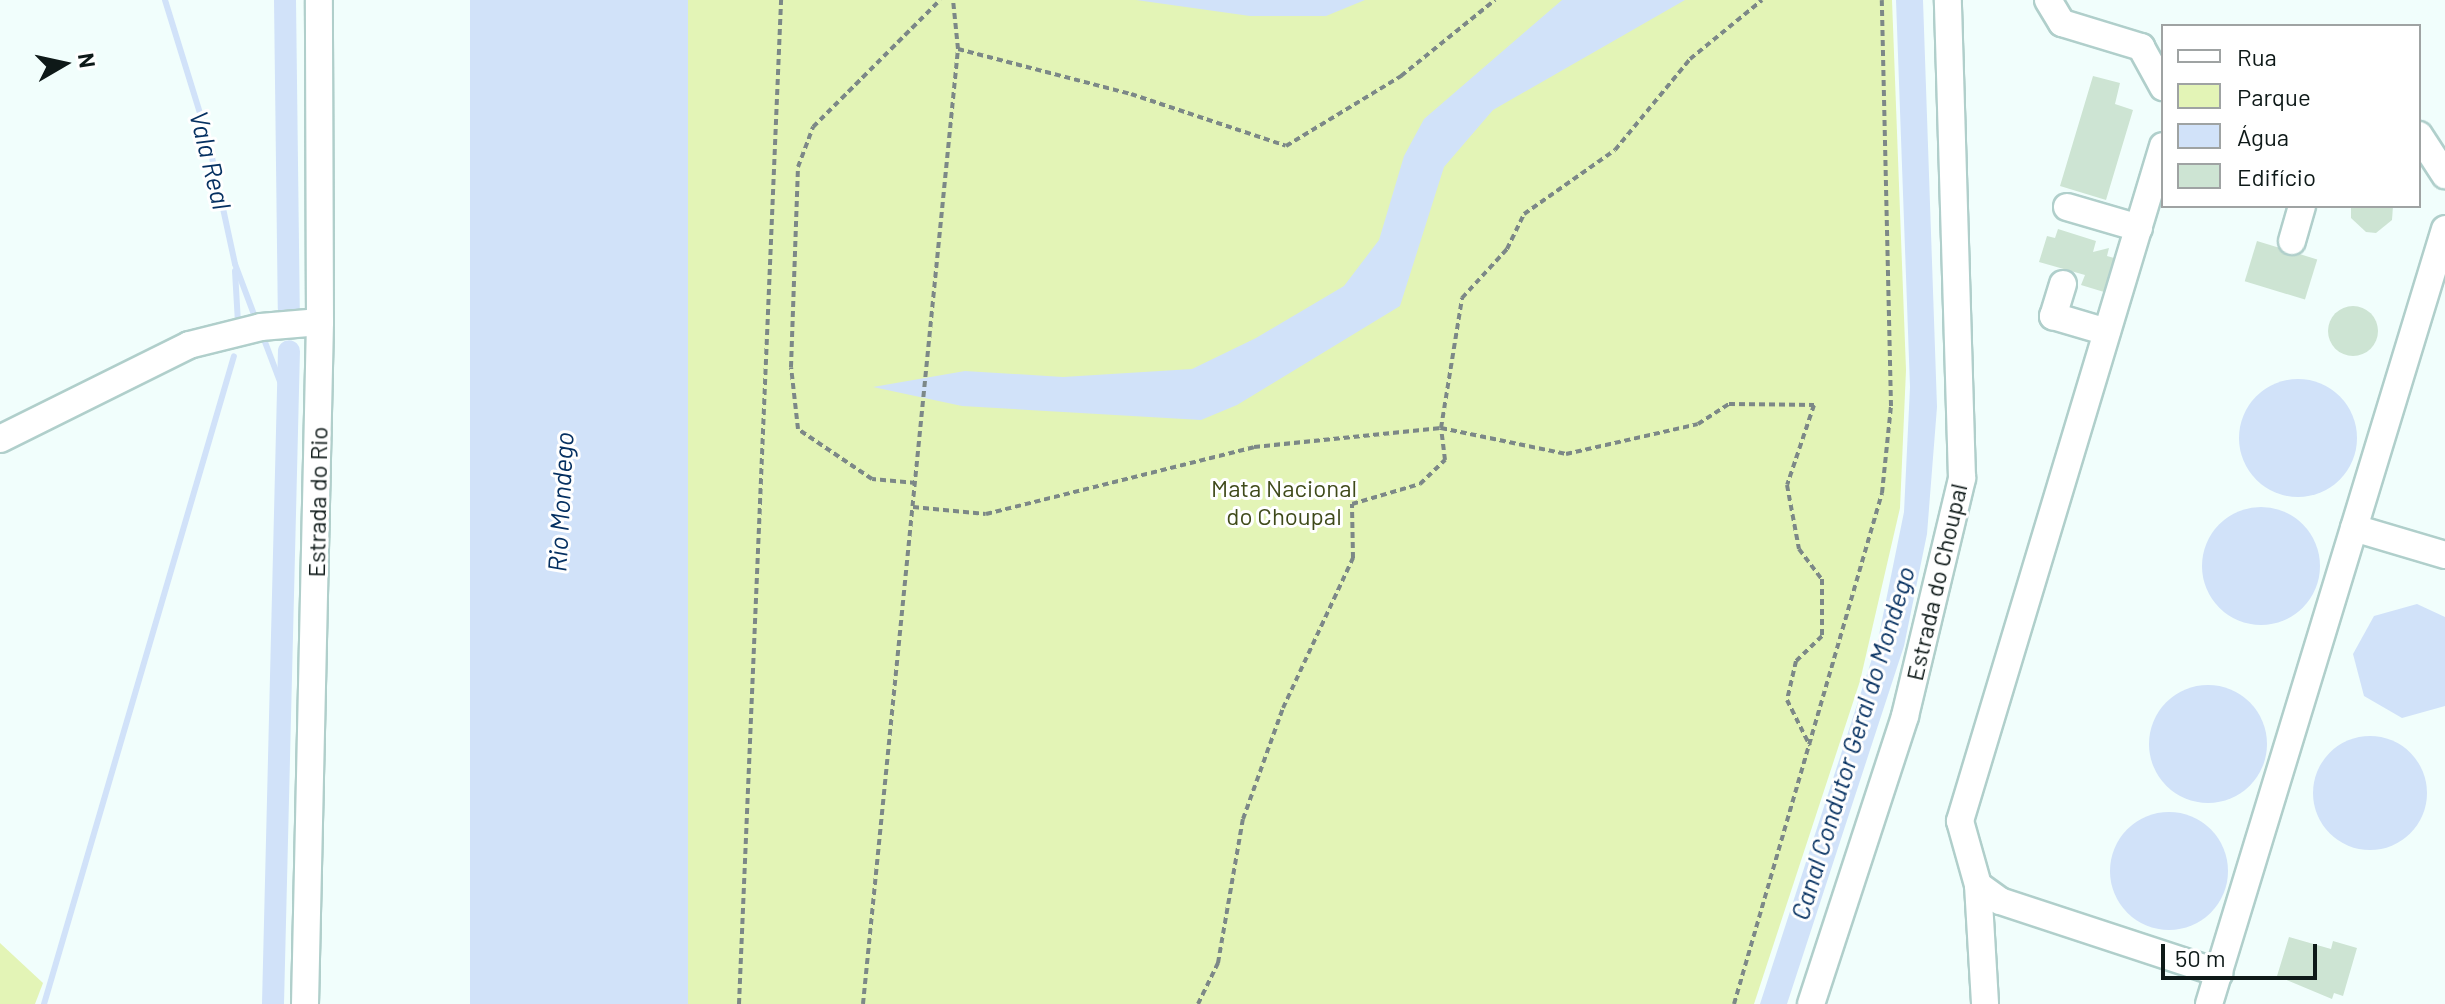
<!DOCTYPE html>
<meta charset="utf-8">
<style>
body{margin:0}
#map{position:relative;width:2445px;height:1004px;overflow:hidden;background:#f1fefc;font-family:Barlow,sans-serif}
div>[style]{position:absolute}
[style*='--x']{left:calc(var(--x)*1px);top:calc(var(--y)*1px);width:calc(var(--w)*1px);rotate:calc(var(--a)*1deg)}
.green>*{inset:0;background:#e3f4b6}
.water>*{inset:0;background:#d1e2f9;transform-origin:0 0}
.round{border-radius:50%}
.stream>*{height:6px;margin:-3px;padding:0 3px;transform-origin:3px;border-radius:3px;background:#d1e2f9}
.canal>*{height:22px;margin:-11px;padding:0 11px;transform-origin:11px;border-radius:11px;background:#d1e2f9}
.building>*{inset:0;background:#cde4d3;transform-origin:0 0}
.path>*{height:4px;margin-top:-2px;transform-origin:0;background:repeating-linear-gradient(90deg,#7c8887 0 6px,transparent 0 10px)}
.roads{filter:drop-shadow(2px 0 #b0cfcb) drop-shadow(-2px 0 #b0cfcb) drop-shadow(0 2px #b0cfcb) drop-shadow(0 -2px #b0cfcb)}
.minor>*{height:26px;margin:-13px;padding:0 13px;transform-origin:13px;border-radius:13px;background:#fff}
span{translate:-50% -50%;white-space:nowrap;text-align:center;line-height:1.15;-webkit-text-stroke:6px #fff;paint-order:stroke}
.park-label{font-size:24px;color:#3f4a1a}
.street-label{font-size:24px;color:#0e1918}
.water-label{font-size:26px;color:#053061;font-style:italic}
.legend{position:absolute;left:2161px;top:24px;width:260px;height:184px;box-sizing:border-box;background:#fff;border:2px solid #9fa3a3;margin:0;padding:10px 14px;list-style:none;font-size:24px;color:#0e1918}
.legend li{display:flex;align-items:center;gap:16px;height:40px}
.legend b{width:40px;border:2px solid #9fa3a3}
.north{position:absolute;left:24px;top:24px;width:80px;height:80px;-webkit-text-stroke:6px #fff;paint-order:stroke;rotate:81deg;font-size:22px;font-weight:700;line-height:32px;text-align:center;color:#0e1918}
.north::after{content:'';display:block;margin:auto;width:28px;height:36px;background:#0e1918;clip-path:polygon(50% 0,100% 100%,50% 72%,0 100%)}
.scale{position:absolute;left:2161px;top:944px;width:156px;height:36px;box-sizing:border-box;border:4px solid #0e1918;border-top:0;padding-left:10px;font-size:24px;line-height:28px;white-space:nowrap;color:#0e1918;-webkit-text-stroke:6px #fff;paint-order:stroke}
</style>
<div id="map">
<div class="green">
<i style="clip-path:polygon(688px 0,1892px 0,1906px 370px,1900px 508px,1860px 681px,1754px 1004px,663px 1004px)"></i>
<i style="clip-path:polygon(0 943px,43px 983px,35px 1004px,0 1004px)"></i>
</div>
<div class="water">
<i style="left:470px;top:0;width:218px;height:1005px"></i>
<i style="clip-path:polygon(1136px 0,1365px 0,1326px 16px,1250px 16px)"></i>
<i style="clip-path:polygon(1562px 0,1685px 0,1493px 110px,1444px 167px,1400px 306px,1237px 405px,1201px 420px,962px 406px,873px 387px,965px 371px,1063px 377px,1192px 369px,1256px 338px,1344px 286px,1379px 240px,1404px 156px,1424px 119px)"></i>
<i style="clip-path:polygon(1896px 0,1923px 0,1937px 407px,1927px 534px,1904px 646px,1787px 1004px,1760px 1004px,1878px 640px,1904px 512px,1910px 387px)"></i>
<i class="round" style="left:2239px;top:379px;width:118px;height:118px"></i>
<i class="round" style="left:2202px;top:507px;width:118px;height:118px"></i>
<i style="clip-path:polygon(2417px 604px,2445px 617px,2445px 706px,2402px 718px,2364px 696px,2353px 654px,2374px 616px)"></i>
<i class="round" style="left:2149px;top:685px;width:118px;height:118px"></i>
<i class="round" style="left:2313px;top:736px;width:114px;height:114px"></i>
<i class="round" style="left:2110px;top:812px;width:118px;height:118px"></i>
</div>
<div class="stream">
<i style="--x:165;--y:0;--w:145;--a:72.8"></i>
<i style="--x:208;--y:139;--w:128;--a:77.8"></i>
<i style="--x:235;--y:264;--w:60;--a:69.4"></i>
<i style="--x:235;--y:271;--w:52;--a:86.7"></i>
<i style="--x:265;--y:342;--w:62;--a:69.2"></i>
<i style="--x:44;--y:1004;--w:675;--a:-73.66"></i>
</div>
<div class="canal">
<i style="--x:285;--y:0;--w:308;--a:89.3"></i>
<i style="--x:273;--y:1004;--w:653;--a:-88.6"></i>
</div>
<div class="building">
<i style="clip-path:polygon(2093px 76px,2120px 83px,2115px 104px,2133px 110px,2106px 200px,2060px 186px)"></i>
<i style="clip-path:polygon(2393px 206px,2392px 220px,2376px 233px,2366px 232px,2351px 218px,2351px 206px)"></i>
<i style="clip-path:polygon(2058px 229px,2096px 241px,2093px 252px,2109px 248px,2107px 256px,2114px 258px,2104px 292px,2081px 285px,2085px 275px,2039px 262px,2047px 236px,2055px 238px)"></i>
<i style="left:2257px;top:241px;width:63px;height:42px;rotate:17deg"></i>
<i class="round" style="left:2328px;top:306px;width:50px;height:50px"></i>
<i style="clip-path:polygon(2289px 937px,2331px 949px,2333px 941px,2357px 948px,2343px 996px,2334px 993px,2332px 999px,2277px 976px)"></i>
</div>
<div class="path">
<i style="--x:958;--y:49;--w:179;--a:14.6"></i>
<i style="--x:1131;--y:94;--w:163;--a:18.5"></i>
<i style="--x:1286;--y:146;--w:135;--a:-31.3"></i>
<i style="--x:1401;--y:76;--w:121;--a:-39"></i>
<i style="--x:916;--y:483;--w:44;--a:-174.8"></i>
<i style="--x:872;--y:479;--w:89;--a:-146"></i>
<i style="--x:798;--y:429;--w:62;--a:-96.4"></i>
<i style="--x:791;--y:367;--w:200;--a:-88"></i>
<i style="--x:798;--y:167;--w:43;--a:-69.4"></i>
<i style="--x:813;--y:127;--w:180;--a:-45"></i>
<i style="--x:913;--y:507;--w:73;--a:5.5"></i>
<i style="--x:986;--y:514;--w:276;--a:-14"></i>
<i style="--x:1254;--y:447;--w:188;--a:-5.8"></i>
<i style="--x:1441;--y:428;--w:128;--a:11.7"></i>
<i style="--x:1566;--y:454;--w:135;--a:-12.8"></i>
<i style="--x:1698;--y:424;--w:37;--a:-33"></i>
<i style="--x:1729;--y:404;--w:85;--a:0.7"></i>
<i style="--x:1814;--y:405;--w:84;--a:108.6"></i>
<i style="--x:1787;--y:485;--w:65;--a:79.4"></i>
<i style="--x:1799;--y:549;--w:38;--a:53"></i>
<i style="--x:1822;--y:579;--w:57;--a:90"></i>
<i style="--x:1822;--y:636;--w:36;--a:136"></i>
<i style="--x:1796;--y:661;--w:40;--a:103"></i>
<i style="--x:1787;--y:700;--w:51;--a:63.4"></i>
<i style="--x:739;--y:1004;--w:1005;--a:-87.6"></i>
<i style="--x:863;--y:1004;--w:960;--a:-84.32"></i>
<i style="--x:958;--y:49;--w:49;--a:-95.8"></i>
<i style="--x:1198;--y:1004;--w:46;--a:-64"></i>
<i style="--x:1218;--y:963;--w:146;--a:-80.2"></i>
<i style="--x:1243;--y:819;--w:118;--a:-70.2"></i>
<i style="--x:1283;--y:708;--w:166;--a:-65"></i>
<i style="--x:1353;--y:558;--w:54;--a:-91.1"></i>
<i style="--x:1352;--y:504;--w:71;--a:-16.4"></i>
<i style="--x:1420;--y:484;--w:35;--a:-44"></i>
<i style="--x:1445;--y:460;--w:32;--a:-97"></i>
<i style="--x:1441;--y:428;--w:132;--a:-80.8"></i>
<i style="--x:1462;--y:298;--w:67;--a:-47.4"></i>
<i style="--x:1507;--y:249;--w:39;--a:-64"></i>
<i style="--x:1524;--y:214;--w:111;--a:-35.1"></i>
<i style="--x:1615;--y:150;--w:118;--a:-50.5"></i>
<i style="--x:1690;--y:59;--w:93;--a:-39.3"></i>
<i style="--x:1734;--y:1004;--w:532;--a:-73.85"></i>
<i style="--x:1882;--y:493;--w:87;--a:-84.1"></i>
<i style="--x:1891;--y:406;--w:406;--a:-91.3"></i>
</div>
<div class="roads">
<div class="minor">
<i style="--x:2048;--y:0;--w:27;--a:59"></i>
<i style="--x:2062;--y:23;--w:83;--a:16.9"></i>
<i style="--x:2141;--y:47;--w:46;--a:61.2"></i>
<i style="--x:2419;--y:135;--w:48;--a:57"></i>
<i style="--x:2163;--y:146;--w:705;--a:106.74"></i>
<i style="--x:1960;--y:821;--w:66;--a:74.3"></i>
<i style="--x:1978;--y:885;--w:27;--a:36"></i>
<i style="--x:2000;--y:901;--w:231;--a:18.2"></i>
<i style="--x:2067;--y:207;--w:75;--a:16.3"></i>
<i style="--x:2292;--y:241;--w:36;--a:-74"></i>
<i style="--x:2063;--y:284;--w:34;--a:107"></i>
<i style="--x:2053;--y:316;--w:56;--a:16.5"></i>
<i style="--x:0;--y:439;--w:211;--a:-26.4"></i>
<i style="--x:189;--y:345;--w:74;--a:-14"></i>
<i style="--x:261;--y:327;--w:59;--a:-4.8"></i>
<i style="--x:2354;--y:528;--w:95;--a:16.5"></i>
<i style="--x:1978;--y:885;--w:119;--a:86.6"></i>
<i style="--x:305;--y:1004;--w:682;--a:-88.74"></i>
<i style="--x:320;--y:322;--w:322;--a:-90.2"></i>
<i style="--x:1811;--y:1004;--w:303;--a:-71.9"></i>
<i style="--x:1905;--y:716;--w:245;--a:-76.5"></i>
<i style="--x:1962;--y:478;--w:478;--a:-91.7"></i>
<i style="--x:2209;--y:1004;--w:810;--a:-73.06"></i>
</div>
</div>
<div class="park-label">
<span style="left:1284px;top:502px">Mata Nacional<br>do Choupal</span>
</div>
<div class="street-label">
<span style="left:317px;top:502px;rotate:-89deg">Estrada do Rio</span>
<span style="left:1936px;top:582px;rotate:-77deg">Estrada do Choupal</span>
</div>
<div class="water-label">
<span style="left:211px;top:160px;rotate:76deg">Vala Real</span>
<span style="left:560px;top:502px;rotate:-87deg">Rio Mondego</span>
<span style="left:1852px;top:743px;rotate:-73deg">Canal Condutor Geral do Mondego</span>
</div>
<ul class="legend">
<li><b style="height:10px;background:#fff"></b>Rua</li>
<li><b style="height:22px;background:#e3f4b6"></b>Parque</li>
<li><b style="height:22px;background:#d1e2f9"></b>Água</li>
<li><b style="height:22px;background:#cde4d3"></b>Edifício</li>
</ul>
<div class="north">N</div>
<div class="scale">50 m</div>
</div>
